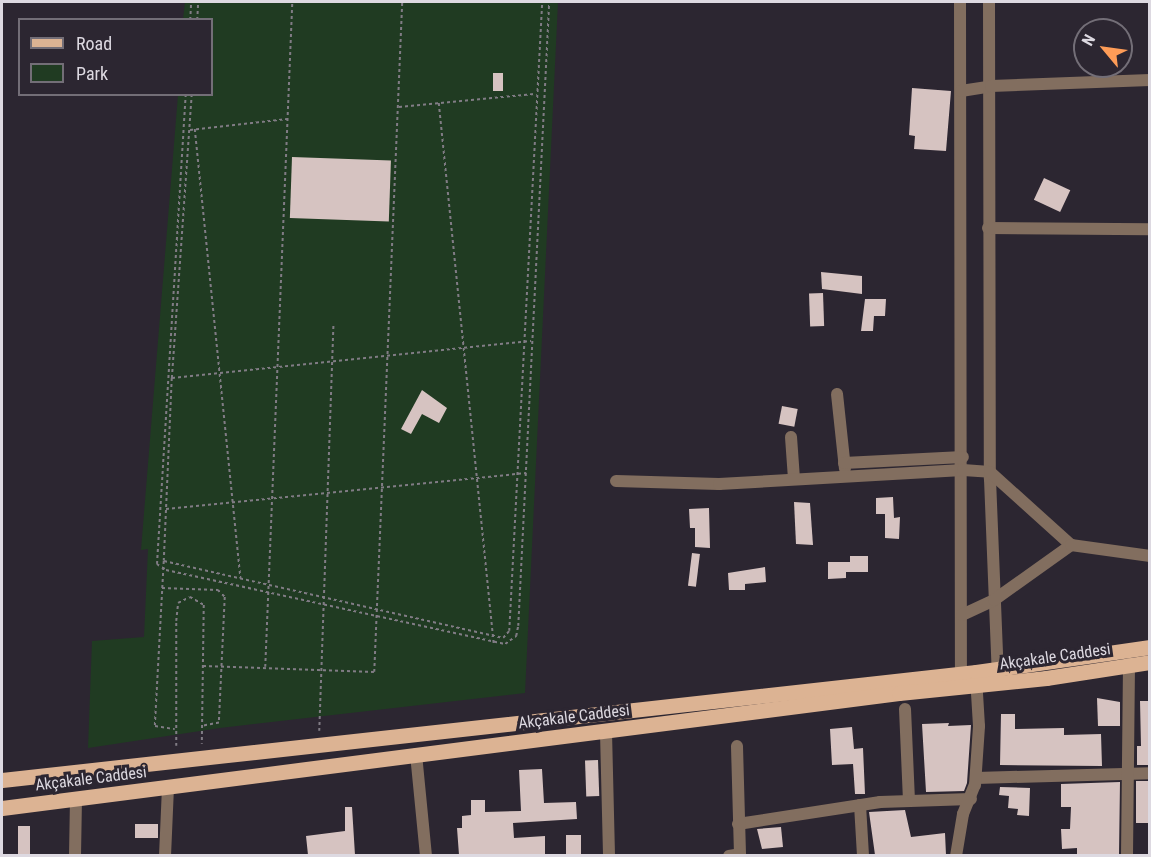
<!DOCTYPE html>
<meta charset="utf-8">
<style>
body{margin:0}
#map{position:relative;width:1151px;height:857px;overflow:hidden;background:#2c2631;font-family:"Roboto Condensed",sans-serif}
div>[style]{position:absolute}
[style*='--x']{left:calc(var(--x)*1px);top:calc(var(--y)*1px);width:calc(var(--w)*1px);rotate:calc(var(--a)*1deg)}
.green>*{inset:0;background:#203b22}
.building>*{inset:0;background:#d6c3c1;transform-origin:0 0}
.path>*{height:1.5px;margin-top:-0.75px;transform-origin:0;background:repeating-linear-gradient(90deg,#817c85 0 3px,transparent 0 6px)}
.minor>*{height:12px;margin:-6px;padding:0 6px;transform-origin:6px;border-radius:6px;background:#826e5f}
.major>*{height:15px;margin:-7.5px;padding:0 7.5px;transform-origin:7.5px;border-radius:7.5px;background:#dcb393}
span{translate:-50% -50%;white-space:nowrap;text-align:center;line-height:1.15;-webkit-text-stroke:6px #2c2631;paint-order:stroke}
.street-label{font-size:16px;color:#ddd9e1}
.frame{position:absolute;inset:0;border:3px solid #ddd9e1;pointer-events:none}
.legend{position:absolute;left:18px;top:18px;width:195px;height:78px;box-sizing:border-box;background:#2c2631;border:2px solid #736e77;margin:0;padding:8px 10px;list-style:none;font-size:18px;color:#ddd9e1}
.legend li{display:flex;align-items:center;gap:12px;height:30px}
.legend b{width:30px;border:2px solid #736e77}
.north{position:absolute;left:1073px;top:18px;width:60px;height:60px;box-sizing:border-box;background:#2c2631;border:2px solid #736e77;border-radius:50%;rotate:299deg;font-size:16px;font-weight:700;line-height:24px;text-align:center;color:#ddd9e1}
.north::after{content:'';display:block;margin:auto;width:21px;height:27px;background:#fe9c57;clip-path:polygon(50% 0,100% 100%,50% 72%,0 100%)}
</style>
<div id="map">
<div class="green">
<i style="clip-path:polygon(185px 2px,558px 2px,525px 693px,220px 728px,88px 748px,92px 641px,144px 637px,148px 549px,141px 550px,178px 95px,212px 94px,212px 20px,183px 19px)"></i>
</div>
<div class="building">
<i style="left:493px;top:73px;width:10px;height:18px"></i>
<i style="clip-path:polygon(912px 88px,951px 91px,946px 151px,914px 149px,915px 136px,909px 135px)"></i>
<i style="left:292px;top:157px;width:99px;height:61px;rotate:2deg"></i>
<i style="left:1044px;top:178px;width:29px;height:24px;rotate:25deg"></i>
<i style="clip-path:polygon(821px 272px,862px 276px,862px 294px,822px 289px)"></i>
<i style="left:823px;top:293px;width:33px;height:14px;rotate:88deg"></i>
<i style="clip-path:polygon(865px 299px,886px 299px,885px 316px,874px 316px,873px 331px,861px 331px)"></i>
<i style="clip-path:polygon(422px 390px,447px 408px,439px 423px,422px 414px,411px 434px,401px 429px)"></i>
<i style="left:782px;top:406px;width:16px;height:18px;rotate:11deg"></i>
<i style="clip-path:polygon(893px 497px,894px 518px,900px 517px,899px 539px,885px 538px,885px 514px,876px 514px,876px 498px)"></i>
<i style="clip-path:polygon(794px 502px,810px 503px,813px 545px,796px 544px)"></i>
<i style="clip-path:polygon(709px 508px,710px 548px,695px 547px,695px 528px,690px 528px,689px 509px)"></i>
<i style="left:692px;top:553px;width:8px;height:33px;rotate:7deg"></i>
<i style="clip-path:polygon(850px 556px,868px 556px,868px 572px,846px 572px,846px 578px,828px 579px,828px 562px,850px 562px)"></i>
<i style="clip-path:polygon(765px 567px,766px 582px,745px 584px,745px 590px,729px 590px,728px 573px)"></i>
<i style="clip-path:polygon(1097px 698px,1120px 702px,1120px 726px,1098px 726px)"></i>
<i style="clip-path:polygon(1140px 701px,1149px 701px,1149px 765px,1137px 765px,1137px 746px,1141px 746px)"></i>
<i style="clip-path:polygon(1001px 714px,1015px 714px,1015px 729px,1064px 728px,1064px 735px,1101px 734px,1102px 766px,1000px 765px)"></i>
<i style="clip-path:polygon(949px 723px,948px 726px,971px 725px,967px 783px,964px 791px,926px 792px,922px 724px)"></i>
<i style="clip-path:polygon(852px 727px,854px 749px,863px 748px,865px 794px,855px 794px,853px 764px,832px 765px,830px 729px)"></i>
<i style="left:598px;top:760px;width:36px;height:13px;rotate:88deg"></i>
<i style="clip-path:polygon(542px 769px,544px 803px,576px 802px,577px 819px,513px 823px,514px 838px,545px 836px,545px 855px,459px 855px,457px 828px,462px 828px,462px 816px,471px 815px,471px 800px,485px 800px,485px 812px,521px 811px,519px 770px)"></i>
<i style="left:1149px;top:781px;width:42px;height:13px;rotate:90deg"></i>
<i style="clip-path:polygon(1120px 782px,1119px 855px,1077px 855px,1077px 848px,1062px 849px,1061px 829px,1070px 829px,1071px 807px,1061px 807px,1061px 784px)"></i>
<i style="clip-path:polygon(1000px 787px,1030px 788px,1029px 816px,1017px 815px,1018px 809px,1008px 808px,1009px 796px,999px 795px)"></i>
<i style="clip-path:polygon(345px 807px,352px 807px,355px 855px,308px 855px,306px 836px,345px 831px)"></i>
<i style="clip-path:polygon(905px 810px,911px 837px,945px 833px,946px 855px,875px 855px,869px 812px)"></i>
<i style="left:135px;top:824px;width:23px;height:14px"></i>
<i style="left:18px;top:826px;width:12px;height:29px"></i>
<i style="clip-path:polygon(781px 827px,783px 847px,762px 849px,757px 829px)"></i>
<i style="left:566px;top:835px;width:15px;height:20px"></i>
</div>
<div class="path">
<i style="--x:190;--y:20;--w:18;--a:-87"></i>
<i style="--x:197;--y:20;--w:18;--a:-87"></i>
<i style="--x:186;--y:94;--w:471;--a:93.5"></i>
<i style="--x:157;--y:564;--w:11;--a:34"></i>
<i style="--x:166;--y:570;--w:347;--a:12.3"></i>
<i style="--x:505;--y:644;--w:14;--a:-36"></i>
<i style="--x:516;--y:636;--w:10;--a:-79"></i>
<i style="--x:518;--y:626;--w:625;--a:-87.16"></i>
<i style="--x:192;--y:94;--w:285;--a:94"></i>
<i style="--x:172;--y:378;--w:183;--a:92.5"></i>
<i style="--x:164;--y:561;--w:348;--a:12.8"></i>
<i style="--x:503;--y:638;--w:9;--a:-49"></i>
<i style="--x:509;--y:631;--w:630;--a:-87"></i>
<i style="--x:439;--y:103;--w:544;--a:84.2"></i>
<i style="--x:399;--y:107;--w:136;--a:-5.5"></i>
<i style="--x:195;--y:129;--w:452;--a:84.2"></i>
<i style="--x:190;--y:130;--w:98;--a:-6.5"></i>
<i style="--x:172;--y:378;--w:361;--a:-5.9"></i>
<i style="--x:166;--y:509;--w:362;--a:-5.7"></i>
<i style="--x:164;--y:561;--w:165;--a:93.1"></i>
<i style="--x:155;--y:726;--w:20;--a:9"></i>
<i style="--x:162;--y:588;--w:56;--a:2"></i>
<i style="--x:218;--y:590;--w:10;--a:45"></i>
<i style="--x:225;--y:597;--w:126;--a:92.7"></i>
<i style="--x:219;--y:723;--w:16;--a:169"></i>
<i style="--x:203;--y:666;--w:171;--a:2"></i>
<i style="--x:374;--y:672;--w:671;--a:-87.61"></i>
<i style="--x:265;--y:667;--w:666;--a:-87.67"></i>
<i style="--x:319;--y:731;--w:407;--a:-88"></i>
<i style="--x:176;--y:746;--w:125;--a:-90"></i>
<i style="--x:176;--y:621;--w:18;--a:-84"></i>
<i style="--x:178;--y:603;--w:13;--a:-27"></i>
<i style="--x:190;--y:597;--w:16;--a:30"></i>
<i style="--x:204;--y:605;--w:139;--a:90.8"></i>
</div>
<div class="minor">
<i style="--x:960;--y:2;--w:681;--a:89.92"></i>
<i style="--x:989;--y:2;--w:477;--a:89.9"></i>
<i style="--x:990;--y:479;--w:199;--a:87.7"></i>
<i style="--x:961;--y:91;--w:30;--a:-9"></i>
<i style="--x:991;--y:86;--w:159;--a:-2.2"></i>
<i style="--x:988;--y:228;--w:162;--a:0.4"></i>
<i style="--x:837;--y:394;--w:75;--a:83.9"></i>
<i style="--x:791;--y:437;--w:42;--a:85.9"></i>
<i style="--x:844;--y:463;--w:119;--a:-2.9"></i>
<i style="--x:616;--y:481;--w:103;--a:1.7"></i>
<i style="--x:719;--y:484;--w:244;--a:-3.3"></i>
<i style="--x:963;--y:470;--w:27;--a:4"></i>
<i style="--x:990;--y:472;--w:109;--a:42"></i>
<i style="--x:962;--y:615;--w:35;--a:-25"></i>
<i style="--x:994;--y:600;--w:95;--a:-35.5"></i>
<i style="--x:1071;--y:545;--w:80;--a:7.9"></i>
<i style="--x:905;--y:709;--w:91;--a:87.5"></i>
<i style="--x:606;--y:732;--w:124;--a:88.6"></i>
<i style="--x:416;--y:754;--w:102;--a:84.4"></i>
<i style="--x:976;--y:778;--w:174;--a:-1.6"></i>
<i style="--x:860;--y:805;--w:51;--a:86.6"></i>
<i style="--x:738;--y:824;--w:144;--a:-8.8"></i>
<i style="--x:880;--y:802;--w:91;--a:-1.9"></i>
<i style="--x:75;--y:856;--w:56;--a:-89"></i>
<i style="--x:165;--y:856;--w:68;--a:-87.5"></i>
<i style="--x:729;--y:856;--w:11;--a:-10"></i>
<i style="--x:740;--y:854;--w:108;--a:-91.6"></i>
<i style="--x:956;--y:856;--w:43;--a:-80.5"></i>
<i style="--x:963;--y:814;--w:31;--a:-68"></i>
<i style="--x:975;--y:785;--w:59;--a:-86.1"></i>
<i style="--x:979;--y:726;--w:49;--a:-93.5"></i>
<i style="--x:1127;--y:856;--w:192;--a:-89.4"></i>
</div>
<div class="major">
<i style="--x:2;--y:780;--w:980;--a:-6.33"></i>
<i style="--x:976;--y:672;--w:176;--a:-8.2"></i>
<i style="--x:2;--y:808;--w:904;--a:-7.31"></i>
<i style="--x:899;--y:693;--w:148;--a:-5.8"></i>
<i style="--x:1046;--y:678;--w:105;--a:-8.7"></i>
</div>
<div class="street-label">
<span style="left:1055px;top:657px;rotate:-8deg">Akçakale Caddesi</span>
<span style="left:574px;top:717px;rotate:-7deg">Akçakale Caddesi</span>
<span style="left:91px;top:779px;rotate:-7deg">Akçakale Caddesi</span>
</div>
<div class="frame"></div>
<ul class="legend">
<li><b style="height:8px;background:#dcb393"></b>Road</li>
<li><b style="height:16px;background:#203b22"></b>Park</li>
</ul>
<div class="north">N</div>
</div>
